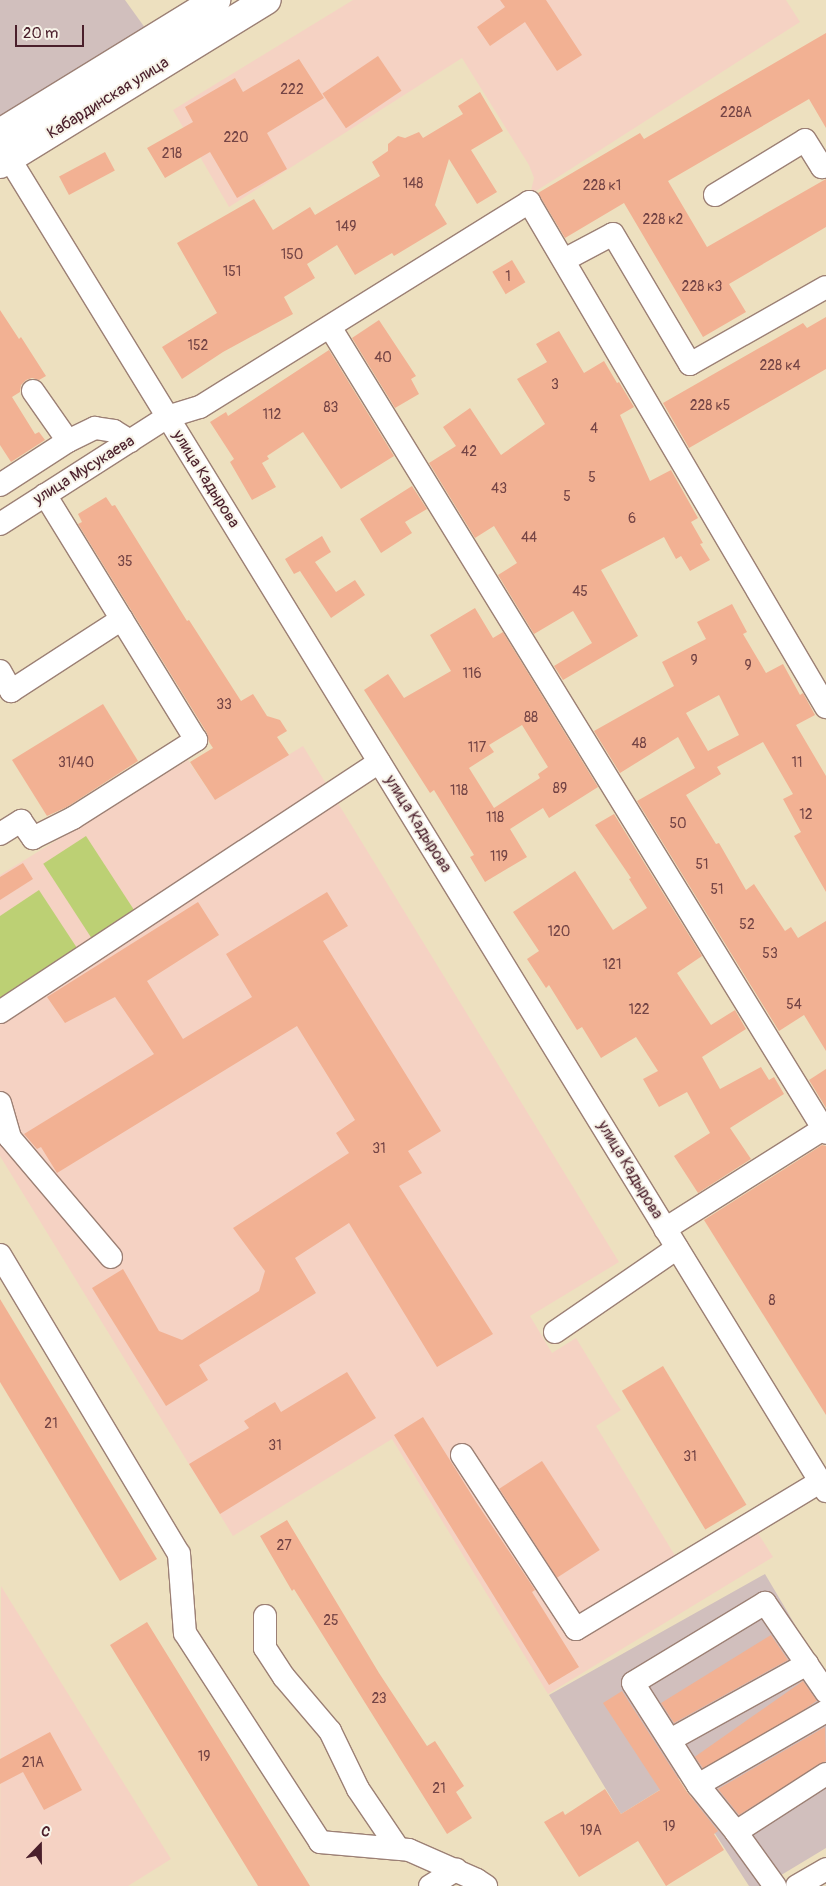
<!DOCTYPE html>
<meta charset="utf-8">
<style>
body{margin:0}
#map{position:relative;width:826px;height:1886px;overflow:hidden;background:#ede0bf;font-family:Pangolin,sans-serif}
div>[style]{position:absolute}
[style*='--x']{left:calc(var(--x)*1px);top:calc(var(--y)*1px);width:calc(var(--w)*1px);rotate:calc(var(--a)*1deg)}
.built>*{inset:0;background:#f5d2c3}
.industrial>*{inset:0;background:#d1bfbd}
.green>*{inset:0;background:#bcd074;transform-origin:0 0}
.building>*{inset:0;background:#f2b193;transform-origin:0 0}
.roads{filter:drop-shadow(1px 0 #9c8075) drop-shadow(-1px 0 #9c8075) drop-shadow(0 1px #9c8075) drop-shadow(0 -1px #9c8075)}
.minor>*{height:22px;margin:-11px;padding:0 11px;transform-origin:11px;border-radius:11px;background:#fff}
.major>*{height:28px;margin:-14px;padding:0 14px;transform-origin:14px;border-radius:14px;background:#fff}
span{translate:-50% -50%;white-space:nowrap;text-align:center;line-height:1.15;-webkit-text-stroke:4px #f7f3e8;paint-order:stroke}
.number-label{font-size:14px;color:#744445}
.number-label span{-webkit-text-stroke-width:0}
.street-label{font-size:16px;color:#4a1f2b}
.north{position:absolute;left:15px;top:1821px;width:50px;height:50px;-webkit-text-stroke:4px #f7f3e8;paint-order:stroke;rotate:22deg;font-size:14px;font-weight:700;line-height:20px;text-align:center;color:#4a1f2b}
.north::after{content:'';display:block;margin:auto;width:18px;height:22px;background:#4a1f2b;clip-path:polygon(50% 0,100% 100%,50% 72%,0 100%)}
.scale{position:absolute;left:15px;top:25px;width:69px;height:22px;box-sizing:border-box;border:2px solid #4a1f2b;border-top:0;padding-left:6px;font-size:15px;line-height:18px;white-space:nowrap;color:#4a1f2b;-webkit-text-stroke:4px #f7f3e8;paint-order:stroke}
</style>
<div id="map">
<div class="built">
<i style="clip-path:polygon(353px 0,786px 0,800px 22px,530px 195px,534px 178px,529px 165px,462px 58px,229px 207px,173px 110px)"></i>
<i style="clip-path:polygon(303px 746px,619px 1262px,530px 1316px,552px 1353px,576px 1338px,612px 1397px,621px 1410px,596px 1426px,685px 1572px,756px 1530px,773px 1557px,548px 1694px,392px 1439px,233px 1536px,0 1156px,0 875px,188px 760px,215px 800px)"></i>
<i style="clip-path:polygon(1px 1586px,171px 1859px,128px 1886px,0 1886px)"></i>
</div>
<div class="industrial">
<i style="clip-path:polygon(0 0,125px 0,153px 39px,0 133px)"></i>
<i style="clip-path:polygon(765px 1574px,826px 1677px,826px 1848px,763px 1886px,749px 1886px,679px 1778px,621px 1814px,549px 1695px)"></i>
</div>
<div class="green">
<i style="left:86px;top:836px;width:93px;height:51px;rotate:57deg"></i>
<i style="clip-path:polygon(39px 890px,77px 948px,0 998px,0 916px)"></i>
</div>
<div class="building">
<i style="clip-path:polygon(500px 0,546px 0,582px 55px,557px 71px,525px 22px,490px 46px,477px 27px,505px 7px)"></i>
<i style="clip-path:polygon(826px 33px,826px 128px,809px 99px,668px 181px,707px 247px,826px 179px,826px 227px,729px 284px,746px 312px,703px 337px,624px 203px,565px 238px,538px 193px,640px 133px,644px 139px)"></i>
<i style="left:378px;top:56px;width:42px;height:67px;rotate:56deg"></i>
<i style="clip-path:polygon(299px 59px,324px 98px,267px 133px,287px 169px,237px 198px,210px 152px,165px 178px,147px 148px,193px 122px,185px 107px,235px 78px,243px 92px)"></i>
<i style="clip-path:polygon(480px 92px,503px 131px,471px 150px,497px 192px,477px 204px,449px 159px,435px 205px,447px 224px,394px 256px,392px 253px,355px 275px,337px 245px,307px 264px,315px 278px,284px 297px,293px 314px,223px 352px,182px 379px,162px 347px,217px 313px,177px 243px,254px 199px,273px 230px,310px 207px,315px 215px,380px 176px,372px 162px,388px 151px,388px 144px,398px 136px,405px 138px,419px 132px,423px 138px,463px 114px,458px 106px)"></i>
<i style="left:105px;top:152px;width:21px;height:52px;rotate:62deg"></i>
<i style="left:512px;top:260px;width:26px;height:23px;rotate:59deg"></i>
<i style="clip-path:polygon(0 310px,19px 339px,21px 337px,46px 376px,39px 380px,32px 378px,26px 380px,21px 385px,20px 392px,12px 397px,35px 434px,39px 432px,45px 440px,11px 462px,0 445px)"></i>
<i style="clip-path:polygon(826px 317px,826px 369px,689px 448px,663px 403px,803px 323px,807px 328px)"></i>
<i style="clip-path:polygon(379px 320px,416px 376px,411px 379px,419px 394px,395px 408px,352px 338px)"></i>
<i style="clip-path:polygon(559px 331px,584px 373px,604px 361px,617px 383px,619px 382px,634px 407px,620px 415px,650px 481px,671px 470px,698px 518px,691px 522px,703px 543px,700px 544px,710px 560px,690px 571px,681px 556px,676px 559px,664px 537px,601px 570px,638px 636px,563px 680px,554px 666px,592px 643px,573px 611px,534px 634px,498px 575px,517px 563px,494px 526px,475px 538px,429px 463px,456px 446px,443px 427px,470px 408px,501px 455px,545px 424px,517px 379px,547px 362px,536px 344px)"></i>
<i style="clip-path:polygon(329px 350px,394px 456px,341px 489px,303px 432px,267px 456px,269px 459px,262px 463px,276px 487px,252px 500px,230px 462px,234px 459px,210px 422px,226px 412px,228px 416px)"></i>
<i style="clip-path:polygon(412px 486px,427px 509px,405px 522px,412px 533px,381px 553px,360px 519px)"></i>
<i style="clip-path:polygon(106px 497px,112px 506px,115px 505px,187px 621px,189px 620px,241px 701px,253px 694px,267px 716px,280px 720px,287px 731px,277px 737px,289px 755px,215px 800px,190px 762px,213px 748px,209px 742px,207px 733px,78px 524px,82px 522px,78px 514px)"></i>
<i style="clip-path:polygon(322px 536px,331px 552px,315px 562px,336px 592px,355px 580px,365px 595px,331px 618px,300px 571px,294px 574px,285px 559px)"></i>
<i style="clip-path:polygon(evenodd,732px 604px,747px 632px,743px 634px,766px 673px,783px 664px,800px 695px,803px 693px,815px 715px,796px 725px,826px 776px,826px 892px,794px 836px,801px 832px,783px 799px,793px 794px,763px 742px,717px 767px,721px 774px,686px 795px,716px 844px,719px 843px,746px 890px,754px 884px,785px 931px,791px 927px,798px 938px,826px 921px,826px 1051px,804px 1015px,779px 1031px,637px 801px,695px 768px,678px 737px,620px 773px,594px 731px,674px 686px,662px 662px,706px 639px,697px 622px,732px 604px,719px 695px,739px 735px,708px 751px,686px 713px,719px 695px)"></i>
<i style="clip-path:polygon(evenodd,475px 608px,493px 638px,503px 632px,598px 787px,549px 818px,543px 808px,510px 829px,527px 857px,485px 882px,470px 857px,474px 855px,434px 790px,430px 793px,364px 690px,388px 674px,404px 698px,451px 671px,430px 635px,475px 608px,522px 725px,548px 767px,538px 774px,540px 778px,494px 808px,469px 768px,494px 752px,489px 745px,522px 725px)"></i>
<i style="clip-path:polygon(103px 704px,138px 761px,67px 807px,47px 816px,12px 760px)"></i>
<i style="clip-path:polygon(614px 814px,702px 956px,677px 973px,711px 1025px,735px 1010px,746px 1029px,702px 1057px,720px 1089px,761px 1067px,769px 1080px,774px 1077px,784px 1094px,730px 1128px,751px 1159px,698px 1193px,674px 1156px,710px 1133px,687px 1092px,659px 1107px,643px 1079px,658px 1071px,636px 1037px,601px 1058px,582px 1027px,577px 1030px,549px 985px,546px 988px,527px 959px,539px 951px,513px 912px,575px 871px,613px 930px,647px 908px,629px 879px,631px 878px,595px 825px)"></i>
<i style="clip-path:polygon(23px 863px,33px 879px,0 900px,0 877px)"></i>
<i style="clip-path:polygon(327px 892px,348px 926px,323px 941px,441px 1131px,408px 1151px,422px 1173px,399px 1186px,493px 1334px,437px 1367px,349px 1223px,295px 1258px,316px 1293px,199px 1365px,208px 1380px,166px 1406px,92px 1288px,123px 1269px,159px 1331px,182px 1340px,259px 1291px,265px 1271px,233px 1228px,349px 1153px,336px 1133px,355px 1120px,297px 1026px,57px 1173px,41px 1147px,37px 1149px,24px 1134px,154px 1054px,115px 997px,65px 1023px,47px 997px,198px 902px,219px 935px,147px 981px,183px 1039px,252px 997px,226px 954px)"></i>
<i style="clip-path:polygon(826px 1069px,826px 1108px,809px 1080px)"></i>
<i style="clip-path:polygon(822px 1145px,826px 1146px,826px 1415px,704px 1220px)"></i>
<i style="clip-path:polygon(0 1299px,157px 1559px,120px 1581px,0 1382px)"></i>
<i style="left:663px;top:1366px;width:162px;height:48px;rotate:59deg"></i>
<i style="clip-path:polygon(347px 1372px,376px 1418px,220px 1514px,189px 1464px,249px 1428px,244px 1421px,275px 1402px,281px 1412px)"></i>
<i style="clip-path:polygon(423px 1417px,476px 1502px,535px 1590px,532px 1592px,579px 1667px,549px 1685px,394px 1435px)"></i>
<i style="left:542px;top:1461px;width:106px;height:51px;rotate:57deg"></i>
<i style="clip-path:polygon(287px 1520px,379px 1673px,427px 1746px,435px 1741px,464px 1786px,456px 1792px,472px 1818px,447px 1834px,294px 1589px,292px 1591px,260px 1536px)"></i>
<i style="clip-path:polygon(147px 1622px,218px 1737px,310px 1886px,258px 1886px,110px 1645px)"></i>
<i style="clip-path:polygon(771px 1635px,788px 1660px,674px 1723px,661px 1703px)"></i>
<i style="left:803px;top:1681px;width:24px;height:132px;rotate:55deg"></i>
<i style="clip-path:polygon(622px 1691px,687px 1792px,718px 1831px,714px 1834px,724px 1850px,666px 1886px,638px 1841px,579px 1877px,544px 1822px,563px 1811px,565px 1815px,605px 1789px,621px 1814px,660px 1790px,603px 1703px)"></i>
<i style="clip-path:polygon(825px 1727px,826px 1761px,739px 1815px,718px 1789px)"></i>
<i style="clip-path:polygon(50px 1732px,82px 1790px,44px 1810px,23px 1772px,0 1784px,0 1759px)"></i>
</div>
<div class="roads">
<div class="minor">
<i style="--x:1;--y:145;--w:1579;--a:58.49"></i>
<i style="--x:715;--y:195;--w:105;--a:-31.4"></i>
<i style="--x:805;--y:140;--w:32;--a:58"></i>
<i style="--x:822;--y:167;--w:5;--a:-37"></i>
<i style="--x:564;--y:260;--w:55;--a:-28"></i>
<i style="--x:613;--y:234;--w:151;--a:59.4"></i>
<i style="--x:690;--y:364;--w:156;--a:-29.5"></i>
<i style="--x:330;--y:327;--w:946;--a:58.39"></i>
<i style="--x:33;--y:391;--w:61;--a:55"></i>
<i style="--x:68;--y:441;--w:30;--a:-26"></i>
<i style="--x:95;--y:428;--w:19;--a:9"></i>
<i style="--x:114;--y:431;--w:19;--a:32"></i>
<i style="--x:0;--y:485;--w:81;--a:-32.9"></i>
<i style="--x:0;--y:524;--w:198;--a:-32.6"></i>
<i style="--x:167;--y:417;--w:34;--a:-17"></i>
<i style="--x:200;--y:407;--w:388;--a:-31.9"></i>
<i style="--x:529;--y:202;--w:586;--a:59.54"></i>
<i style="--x:0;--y:671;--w:23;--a:61"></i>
<i style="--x:11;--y:691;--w:132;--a:-33"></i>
<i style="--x:0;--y:834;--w:25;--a:-32"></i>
<i style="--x:21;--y:821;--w:21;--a:55"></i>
<i style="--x:33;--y:838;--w:45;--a:-26.6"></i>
<i style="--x:73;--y:818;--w:146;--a:-32.4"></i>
<i style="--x:196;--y:740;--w:288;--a:-121.6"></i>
<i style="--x:0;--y:1012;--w:454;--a:-33.4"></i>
<i style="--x:0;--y:1103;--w:36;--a:74"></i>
<i style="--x:10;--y:1138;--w:156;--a:49.7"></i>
<i style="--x:665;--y:1229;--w:187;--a:-32.3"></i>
<i style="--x:0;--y:1255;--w:348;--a:59.1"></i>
<i style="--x:179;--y:1554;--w:79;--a:85.7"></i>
<i style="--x:185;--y:1633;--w:249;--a:57.1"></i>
<i style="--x:320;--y:1842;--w:89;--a:5.1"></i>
<i style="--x:409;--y:1850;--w:74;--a:23.8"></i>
<i style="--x:477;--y:1880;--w:11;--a:34"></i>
<i style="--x:555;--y:1332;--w:148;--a:-34.5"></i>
<i style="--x:462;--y:1455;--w:208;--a:56.8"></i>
<i style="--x:576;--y:1629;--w:285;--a:-31.1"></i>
<i style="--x:265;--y:1616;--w:32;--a:90"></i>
<i style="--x:265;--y:1648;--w:35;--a:57"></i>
<i style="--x:284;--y:1677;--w:71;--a:49.6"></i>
<i style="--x:330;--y:1731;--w:64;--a:64.2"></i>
<i style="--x:358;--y:1789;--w:71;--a:55.9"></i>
<i style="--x:826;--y:1692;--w:108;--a:-124.4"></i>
<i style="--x:765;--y:1603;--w:154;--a:148.8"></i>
<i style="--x:633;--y:1683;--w:121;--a:57.5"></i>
<i style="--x:698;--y:1785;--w:60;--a:51"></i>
<i style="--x:736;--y:1832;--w:107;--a:-32.8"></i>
<i style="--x:670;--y:1740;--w:157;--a:-29"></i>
<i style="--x:698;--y:1785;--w:148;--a:-30"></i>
<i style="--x:736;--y:1832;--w:67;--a:54.2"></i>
<i style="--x:430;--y:1886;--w:31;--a:-32"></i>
<i style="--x:797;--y:1886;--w:34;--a:-30"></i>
</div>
<div class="major">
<i style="--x:0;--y:133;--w:254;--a:-31.6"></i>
<i style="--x:0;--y:164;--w:313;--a:-31.6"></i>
</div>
</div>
<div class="number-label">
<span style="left:292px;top:90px">222</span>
<span style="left:736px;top:113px">228А</span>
<span style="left:236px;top:138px">220</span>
<span style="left:172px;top:154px">218</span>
<span style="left:413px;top:184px">148</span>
<span style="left:602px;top:186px">228 к1</span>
<span style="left:663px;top:220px">228 к2</span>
<span style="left:346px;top:227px">149</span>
<span style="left:292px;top:255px">150</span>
<span style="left:232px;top:272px">151</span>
<span style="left:508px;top:277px">1</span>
<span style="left:702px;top:287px">228 к3</span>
<span style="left:198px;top:346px">152</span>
<span style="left:383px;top:358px">40</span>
<span style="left:780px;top:366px">228 к4</span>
<span style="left:555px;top:385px">3</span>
<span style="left:710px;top:406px">228 к5</span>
<span style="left:331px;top:408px">83</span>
<span style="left:272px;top:415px">112</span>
<span style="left:594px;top:429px">4</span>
<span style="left:469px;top:452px">42</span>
<span style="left:592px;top:478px">5</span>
<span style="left:499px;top:489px">43</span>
<span style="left:567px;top:497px">5</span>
<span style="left:632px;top:519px">6</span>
<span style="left:529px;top:538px">44</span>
<span style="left:125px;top:562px">35</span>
<span style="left:580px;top:592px">45</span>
<span style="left:694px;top:661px">9</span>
<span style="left:748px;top:666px">9</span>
<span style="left:472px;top:674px">116</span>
<span style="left:224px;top:705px">33</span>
<span style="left:531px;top:718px">88</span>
<span style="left:639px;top:744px">48</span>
<span style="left:477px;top:748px">117</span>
<span style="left:76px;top:763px">31/40</span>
<span style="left:797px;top:763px">11</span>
<span style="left:560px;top:789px">89</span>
<span style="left:459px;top:791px">118</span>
<span style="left:806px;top:815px">12</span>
<span style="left:495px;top:818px">118</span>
<span style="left:678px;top:824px">50</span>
<span style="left:499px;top:857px">119</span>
<span style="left:702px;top:865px">51</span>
<span style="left:717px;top:890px">51</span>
<span style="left:747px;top:925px">52</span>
<span style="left:559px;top:932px">120</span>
<span style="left:770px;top:954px">53</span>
<span style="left:612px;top:965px">121</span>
<span style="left:794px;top:1005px">54</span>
<span style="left:639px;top:1010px">122</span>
<span style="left:379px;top:1149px">31</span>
<span style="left:772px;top:1301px">8</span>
<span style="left:51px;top:1424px">21</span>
<span style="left:275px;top:1446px">31</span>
<span style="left:690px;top:1457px">31</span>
<span style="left:284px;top:1546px">27</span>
<span style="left:331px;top:1621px">25</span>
<span style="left:379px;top:1699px">23</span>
<span style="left:204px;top:1757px">19</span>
<span style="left:33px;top:1763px">21А</span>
<span style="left:439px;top:1789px">21</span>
<span style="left:669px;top:1827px">19</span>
<span style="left:591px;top:1831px">19А</span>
</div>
<div class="street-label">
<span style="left:108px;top:98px;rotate:-32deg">Кабардинская улица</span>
<span style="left:84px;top:470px;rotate:-32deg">улица Мусукаева</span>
<span style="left:206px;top:479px;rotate:58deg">улица Кадырова</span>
<span style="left:418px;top:824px;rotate:58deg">улица Кадырова</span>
<span style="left:630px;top:1170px;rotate:59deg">улица Кадырова</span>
</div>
<div class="north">С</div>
<div class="scale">20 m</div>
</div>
